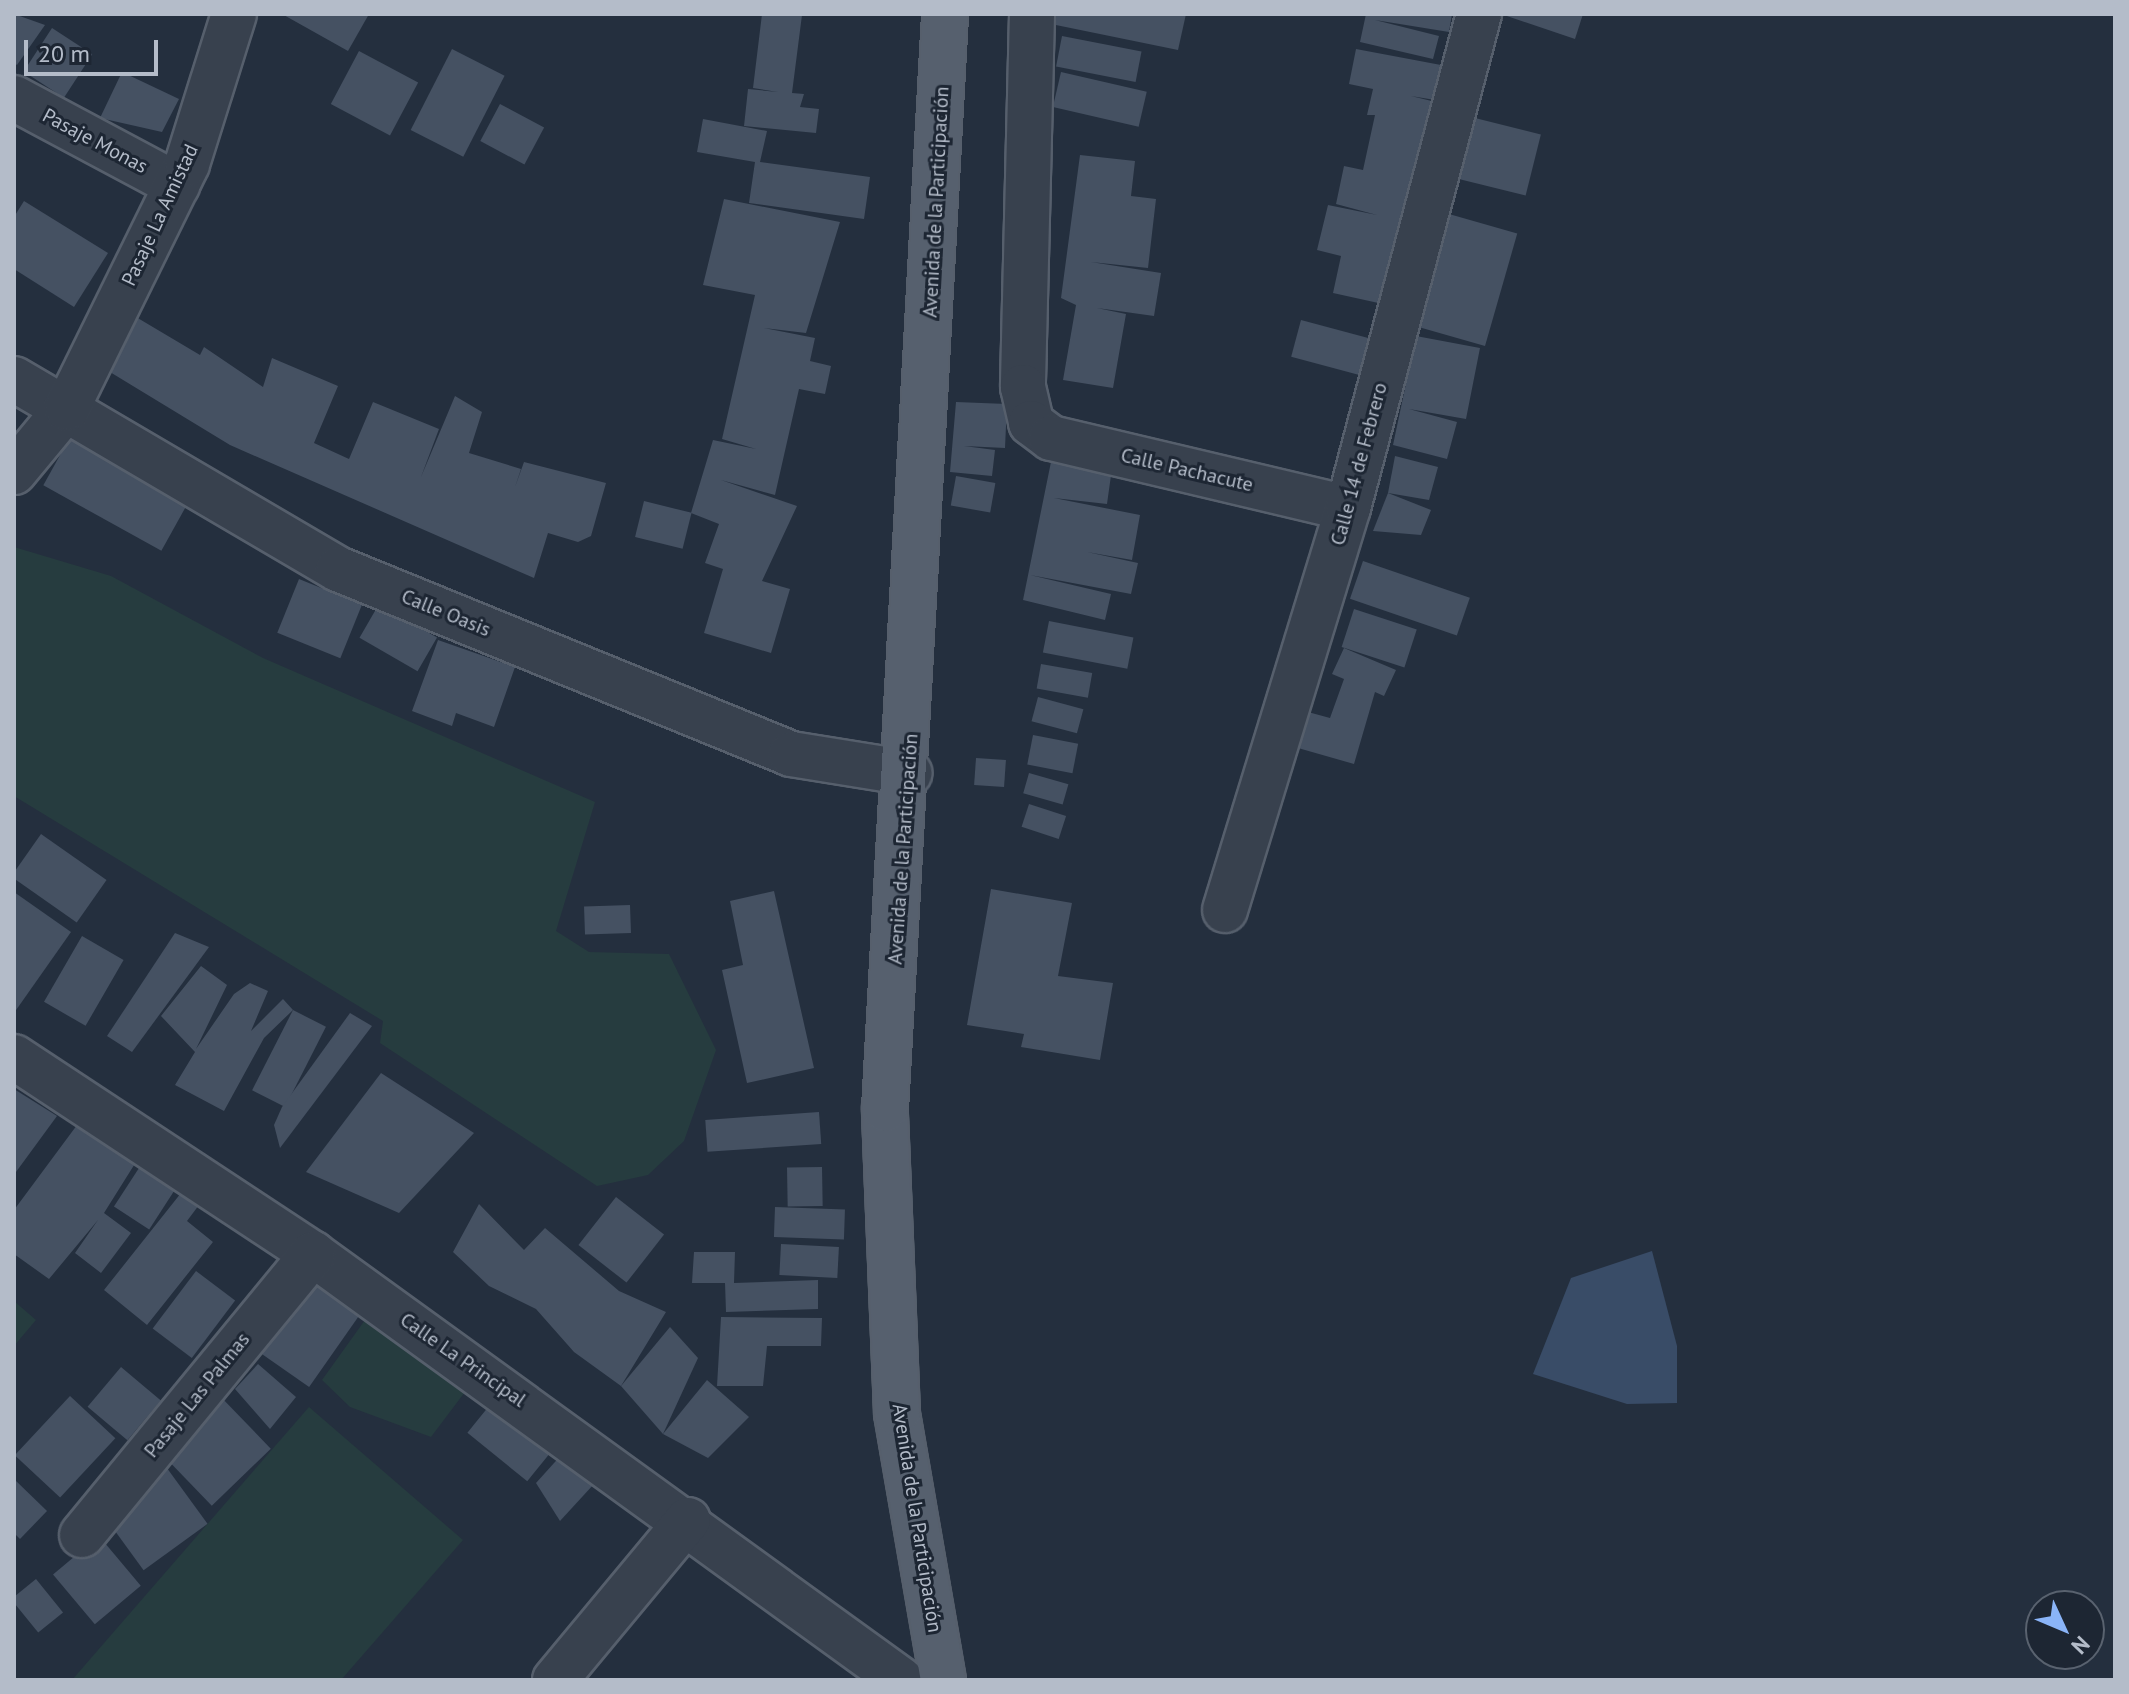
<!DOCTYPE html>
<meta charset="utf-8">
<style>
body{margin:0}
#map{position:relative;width:2129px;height:1694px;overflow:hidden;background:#242f3e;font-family:"PT Sans",sans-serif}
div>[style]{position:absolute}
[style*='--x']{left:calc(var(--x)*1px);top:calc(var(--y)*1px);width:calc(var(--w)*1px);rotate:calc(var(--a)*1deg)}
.green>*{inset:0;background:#263c3f}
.water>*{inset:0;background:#394c67}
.building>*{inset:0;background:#455162;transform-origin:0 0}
.roads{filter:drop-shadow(2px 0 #565f6c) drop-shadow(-2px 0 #565f6c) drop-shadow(0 2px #565f6c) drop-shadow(0 -2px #565f6c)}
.minor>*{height:44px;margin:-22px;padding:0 22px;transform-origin:22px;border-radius:22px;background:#38414e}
.major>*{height:44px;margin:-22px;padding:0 22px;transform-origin:22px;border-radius:22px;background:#56606e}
span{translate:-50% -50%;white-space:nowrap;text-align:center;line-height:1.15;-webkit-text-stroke:6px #1d2633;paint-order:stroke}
.street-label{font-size:20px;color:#b4bcc9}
.frame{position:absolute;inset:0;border:16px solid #b4bcc9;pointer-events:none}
.north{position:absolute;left:2025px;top:1590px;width:80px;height:80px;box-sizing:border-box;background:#1d2633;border:2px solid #59626f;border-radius:50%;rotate:134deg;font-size:22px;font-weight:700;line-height:32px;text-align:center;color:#b4bcc9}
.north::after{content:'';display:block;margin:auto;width:28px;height:36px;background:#8ab4f8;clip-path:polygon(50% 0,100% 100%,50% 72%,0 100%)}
.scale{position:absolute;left:24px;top:40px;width:134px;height:36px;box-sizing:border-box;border:4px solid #b4bcc9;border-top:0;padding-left:10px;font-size:24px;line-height:28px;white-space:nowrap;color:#b4bcc9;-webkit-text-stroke:6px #1d2633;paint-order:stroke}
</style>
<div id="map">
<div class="green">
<i style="clip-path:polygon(14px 547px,111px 576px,263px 658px,595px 802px,556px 931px,589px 952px,669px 954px,716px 1050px,684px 1141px,648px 1175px,597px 1186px,380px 1043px,383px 1021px,14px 796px)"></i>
<i style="clip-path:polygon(14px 1301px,36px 1320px,14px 1346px)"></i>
<i style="clip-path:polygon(375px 1306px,480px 1372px,431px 1437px,350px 1407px,322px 1380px)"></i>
<i style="clip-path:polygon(309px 1407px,463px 1540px,341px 1680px,72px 1680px)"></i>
</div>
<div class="water">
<i style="clip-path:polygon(1652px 1251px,1677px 1346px,1677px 1403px,1627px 1404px,1533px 1374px,1571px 1278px)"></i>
</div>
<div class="building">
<i style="clip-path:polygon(14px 14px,45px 25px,17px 65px,14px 63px)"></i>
<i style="clip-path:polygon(282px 14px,369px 14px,348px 51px)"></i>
<i style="clip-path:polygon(762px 14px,802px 15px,792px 93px,804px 94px,800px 107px,819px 109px,816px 133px,744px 126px,748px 89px,778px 92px,753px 88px)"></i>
<i style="clip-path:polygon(1053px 14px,1186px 14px,1178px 50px,1051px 24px)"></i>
<i style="clip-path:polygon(1366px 14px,1452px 14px,1449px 32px,1375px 20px,1439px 36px,1433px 59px,1360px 42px)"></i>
<i style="clip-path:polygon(1501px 14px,1583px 14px,1575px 39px)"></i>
<i style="left:52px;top:28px;width:48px;height:52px;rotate:33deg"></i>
<i style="left:1062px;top:36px;width:81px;height:31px;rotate:11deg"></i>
<i style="left:452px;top:49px;width:59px;height:91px;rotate:27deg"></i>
<i style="clip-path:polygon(1356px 49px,1441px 65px,1435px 100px,1411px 96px,1444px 104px,1392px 306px,1333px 293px,1341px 256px,1317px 250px,1328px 205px,1377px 215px,1336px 204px,1344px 166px,1363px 170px,1375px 115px,1367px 115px,1373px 89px,1349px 84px)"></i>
<i style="left:359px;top:51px;width:67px;height:60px;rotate:28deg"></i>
<i style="clip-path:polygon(122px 72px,179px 99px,162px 132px,100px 118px)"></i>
<i style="left:1061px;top:72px;width:88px;height:36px;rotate:13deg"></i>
<i style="left:500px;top:104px;width:50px;height:42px;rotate:28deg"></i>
<i style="left:1471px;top:117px;width:72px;height:63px;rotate:14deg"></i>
<i style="clip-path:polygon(703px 119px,767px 131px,760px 162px,870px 177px,864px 219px,749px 203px,755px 162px,697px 152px)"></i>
<i style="clip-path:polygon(1080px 155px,1135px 161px,1131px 196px,1156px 199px,1148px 268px,1091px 262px,1161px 273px,1154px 316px,1097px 308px,1126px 314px,1113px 388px,1063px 380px,1076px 305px,1061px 298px)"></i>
<i style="clip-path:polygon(724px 199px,840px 222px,806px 333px,764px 328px,815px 338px,810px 361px,831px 366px,825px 394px,799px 389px,775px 495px,721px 480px,797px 506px,762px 581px,790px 589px,771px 653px,704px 633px,723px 569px,705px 563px,719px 524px,691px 513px,713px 440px,756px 449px,722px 439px,755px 295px,703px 285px)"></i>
<i style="clip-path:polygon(24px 201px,108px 253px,74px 307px,14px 269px,14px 217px)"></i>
<i style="left:1449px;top:214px;width:71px;height:117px;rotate:16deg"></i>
<i style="clip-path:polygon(136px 317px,200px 355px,204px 347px,263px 387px,272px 358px,338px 386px,314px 443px,349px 459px,373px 402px,439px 429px,421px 477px,455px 396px,482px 412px,469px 453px,521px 469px,515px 487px,524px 462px,606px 483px,591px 536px,578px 542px,548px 533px,534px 578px,230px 445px,105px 369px)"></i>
<i style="left:1301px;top:320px;width:86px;height:38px;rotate:15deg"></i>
<i style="clip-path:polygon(1416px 336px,1480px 348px,1466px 419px,1409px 409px,1457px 422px,1447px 459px,1393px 445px)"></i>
<i style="clip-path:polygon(956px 402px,1007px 404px,1005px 448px,964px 446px,995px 450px,992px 476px,950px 472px)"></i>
<i style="left:69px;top:439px;width:135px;height:53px;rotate:29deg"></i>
<i style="clip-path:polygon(1053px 452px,1113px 461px,1107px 504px,1054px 498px,1140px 515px,1132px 560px,1087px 552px,1138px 563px,1131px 594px,1030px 575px,1111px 594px,1105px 620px,1023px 600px)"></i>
<i style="clip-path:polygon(1395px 456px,1438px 467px,1429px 500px,1388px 493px)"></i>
<i style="left:956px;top:476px;width:40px;height:30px;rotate:10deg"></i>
<i style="clip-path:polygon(1388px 493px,1431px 510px,1421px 535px,1373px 531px)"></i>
<i style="left:644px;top:501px;width:49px;height:37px;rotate:14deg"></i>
<i style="left:1363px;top:561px;width:113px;height:40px;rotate:19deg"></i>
<i style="left:299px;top:579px;width:68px;height:58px;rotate:22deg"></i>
<i style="left:379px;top:604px;width:67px;height:39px;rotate:30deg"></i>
<i style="left:1354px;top:609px;width:66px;height:40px;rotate:18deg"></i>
<i style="left:1049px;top:621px;width:86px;height:32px;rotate:11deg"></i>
<i style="clip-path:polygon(438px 640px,515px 667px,494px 727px,456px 713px,452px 726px,412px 711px)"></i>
<i style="clip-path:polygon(1344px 648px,1396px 670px,1384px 696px,1375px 692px,1354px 764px,1298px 748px,1308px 712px,1330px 718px,1344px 679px,1332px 674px)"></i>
<i style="left:1041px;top:664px;width:52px;height:25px;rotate:10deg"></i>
<i style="left:1038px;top:697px;width:47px;height:25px;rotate:15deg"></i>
<i style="left:1033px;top:735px;width:46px;height:30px;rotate:11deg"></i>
<i style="left:976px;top:758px;width:30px;height:27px;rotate:4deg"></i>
<i style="left:1029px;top:773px;width:41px;height:21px;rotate:16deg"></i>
<i style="left:1029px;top:804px;width:39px;height:24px;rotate:18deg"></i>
<i style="left:41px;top:834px;width:80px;height:52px;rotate:35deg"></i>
<i style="clip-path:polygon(991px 889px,1072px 903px,1058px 976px,1113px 983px,1100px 1060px,1021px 1047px,1024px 1034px,967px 1025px)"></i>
<i style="clip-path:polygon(774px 891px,814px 1068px,747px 1083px,722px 970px,743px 965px,730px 901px)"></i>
<i style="clip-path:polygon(14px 892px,71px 932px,14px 1013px)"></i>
<i style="left:630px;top:905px;width:28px;height:46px;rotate:88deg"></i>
<i style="clip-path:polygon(175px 933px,209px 947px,132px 1052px,107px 1036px)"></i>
<i style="left:82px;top:936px;width:48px;height:76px;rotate:30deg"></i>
<i style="clip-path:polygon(201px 966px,227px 985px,196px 1049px,234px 994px,250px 983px,268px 991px,251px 1031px,283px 999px,293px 1010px,264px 1038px,224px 1111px,175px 1085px,195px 1052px,161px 1016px)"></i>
<i style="left:293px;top:1010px;width:37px;height:90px;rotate:27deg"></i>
<i style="clip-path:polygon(350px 1013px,372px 1026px,280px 1148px,274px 1125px,282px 1107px)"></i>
<i style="clip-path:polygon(381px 1073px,474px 1133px,399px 1213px,306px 1172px)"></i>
<i style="clip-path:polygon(14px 1089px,57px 1116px,16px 1172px,14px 1171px)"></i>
<i style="left:819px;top:1112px;width:32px;height:114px;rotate:86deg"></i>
<i style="clip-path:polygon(80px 1121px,136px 1162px,104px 1213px,131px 1233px,101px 1273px,75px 1253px,98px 1220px,49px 1279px,14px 1254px,14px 1210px)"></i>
<i style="left:822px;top:1167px;width:39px;height:35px;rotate:89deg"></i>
<i style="left:139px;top:1168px;width:42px;height:46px;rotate:33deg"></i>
<i style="clip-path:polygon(181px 1193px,202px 1201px,187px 1221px,213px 1242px,147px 1325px,104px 1290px)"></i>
<i style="left:616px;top:1197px;width:61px;height:61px;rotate:38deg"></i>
<i style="clip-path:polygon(479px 1204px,524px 1250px,545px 1228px,619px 1291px,666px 1312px,621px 1386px,574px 1352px,536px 1309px,489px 1286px,453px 1252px)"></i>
<i style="left:775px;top:1207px;width:70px;height:30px;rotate:2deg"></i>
<i style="left:781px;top:1244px;width:58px;height:31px;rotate:3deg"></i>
<i style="clip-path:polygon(694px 1252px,735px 1252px,734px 1283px,818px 1280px,818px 1309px,726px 1312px,725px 1283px,692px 1283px)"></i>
<i style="left:196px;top:1271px;width:49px;height:72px;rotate:37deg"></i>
<i style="left:317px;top:1273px;width:59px;height:98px;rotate:35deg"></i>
<i style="clip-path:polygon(721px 1317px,822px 1318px,821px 1346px,767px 1346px,763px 1386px,717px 1386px)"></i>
<i style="clip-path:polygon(670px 1327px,698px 1358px,663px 1434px,621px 1386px)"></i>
<i style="clip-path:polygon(258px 1364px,296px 1397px,270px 1429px,235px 1389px)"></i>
<i style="left:121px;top:1367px;width:52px;height:52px;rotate:40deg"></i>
<i style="clip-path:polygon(707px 1380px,749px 1417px,708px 1458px,663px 1434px)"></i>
<i style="left:502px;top:1390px;width:77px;height:55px;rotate:39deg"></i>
<i style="left:218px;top:1394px;width:76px;height:82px;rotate:46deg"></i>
<i style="left:70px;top:1396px;width:62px;height:81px;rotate:43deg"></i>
<i style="clip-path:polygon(573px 1442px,605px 1472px,560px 1521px,536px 1483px)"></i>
<i style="left:164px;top:1464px;width:74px;height:79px;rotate:54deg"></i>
<i style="clip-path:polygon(14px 1479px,47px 1511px,20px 1539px,14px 1533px)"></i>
<i style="left:99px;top:1536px;width:65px;height:60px;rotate:50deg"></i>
<i style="left:36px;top:1579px;width:43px;height:32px;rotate:51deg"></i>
</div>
<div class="roads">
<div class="minor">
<i style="--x:1032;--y:14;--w:373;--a:91.4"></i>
<i style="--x:1023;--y:387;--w:37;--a:77"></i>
<i style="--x:1031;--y:423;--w:25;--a:37"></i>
<i style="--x:1051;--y:438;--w:305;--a:13.3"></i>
<i style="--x:14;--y:98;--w:185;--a:28.1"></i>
<i style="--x:14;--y:379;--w:376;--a:30.4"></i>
<i style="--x:338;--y:569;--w:489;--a:22.2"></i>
<i style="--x:791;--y:754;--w:120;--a:9.1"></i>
<i style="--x:14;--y:472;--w:83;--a:-50.4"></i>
<i style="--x:67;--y:408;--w:272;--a:-63.8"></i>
<i style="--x:187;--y:164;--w:157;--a:-72.6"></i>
<i style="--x:1225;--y:910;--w:420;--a:-73"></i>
<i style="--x:1348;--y:508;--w:511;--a:-75.15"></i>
<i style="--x:14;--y:1057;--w:358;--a:33.4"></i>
<i style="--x:313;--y:1254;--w:726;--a:35.92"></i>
<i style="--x:82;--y:1535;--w:364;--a:-50.6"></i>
<i style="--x:555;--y:1680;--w:208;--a:-50.3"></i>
</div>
<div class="major">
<i style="--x:943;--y:1680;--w:271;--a:-99.8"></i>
<i style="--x:897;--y:1413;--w:304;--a:-92.3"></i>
<i style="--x:885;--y:1109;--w:1097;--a:-86.86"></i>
</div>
</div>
<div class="street-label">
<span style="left:95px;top:141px;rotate:28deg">Pasaje Monas</span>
<span style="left:936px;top:202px;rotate:-87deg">Avenida de la Participación</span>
<span style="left:160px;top:215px;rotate:-65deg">Pasaje La Amistad</span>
<span style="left:1359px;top:464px;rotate:-75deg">Calle 14 de Febrero</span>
<span style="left:1187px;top:470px;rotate:13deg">Calle Pachacute</span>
<span style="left:446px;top:613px;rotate:22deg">Calle Oasis</span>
<span style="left:903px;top:849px;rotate:-86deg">Avenida de la Participación</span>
<span style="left:463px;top:1360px;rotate:35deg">Calle La Principal</span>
<span style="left:197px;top:1395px;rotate:-51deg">Pasaje Las Palmas</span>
<span style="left:917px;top:1518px;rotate:81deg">Avenida de la Participación</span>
</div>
<div class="frame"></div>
<div class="north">N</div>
<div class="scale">20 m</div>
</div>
